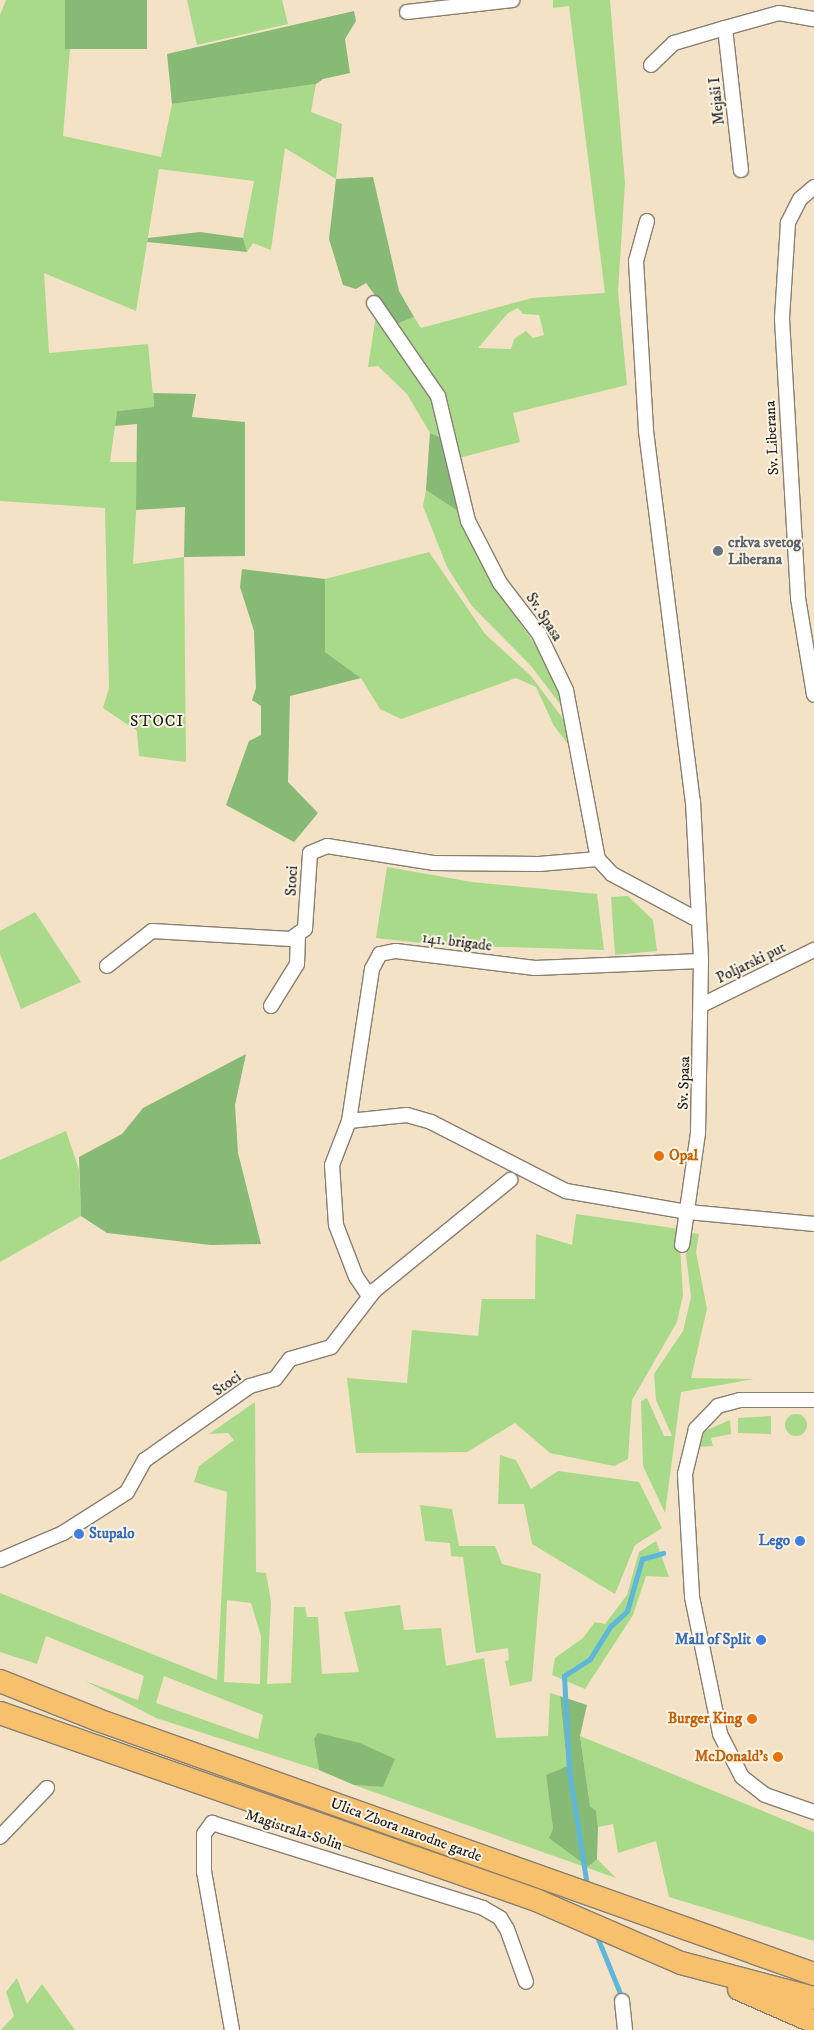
<!DOCTYPE html>
<meta charset="utf-8">
<style>
body{margin:0}
#map{position:relative;width:814px;height:2030px;overflow:hidden;background:#f3e2c6;font-family:"IM FELL DW Pica",serif}
div>[style]{position:absolute}
[style*='--x']{left:calc(var(--x)*1px);top:calc(var(--y)*1px);width:calc(var(--w)*1px);rotate:calc(var(--a)*1deg)}
.green>*{inset:0;background:#a8da89}
.round{border-radius:50%}
.forest>*{inset:0;background:#86ba75;transform-origin:0 0}
.stream>*{height:4.5px;margin:-2.25px;padding:0 2.25px;transform-origin:2.25px;border-radius:2.25px;background:#5eb7db}
.roads{filter:drop-shadow(1px 0 #887f71) drop-shadow(-1px 0 #887f71) drop-shadow(0 1px #887f71) drop-shadow(0 -1px #887f71)}
.minor>*{height:14px;margin:-7px;padding:0 7px;transform-origin:7px;border-radius:7px;background:#fff}
.trunk>*{height:22px;margin:-11px;padding:0 11px;transform-origin:11px;border-radius:11px;background:#f7c06c}
.dots>*{width:14px;height:14px;translate:-50% -50%;box-sizing:border-box;border:2px solid #fcf5e5;border-radius:50%}
span{translate:-50% -50%;white-space:nowrap;text-align:center;line-height:1.15;-webkit-text-stroke:4px #fcf5e5;paint-order:stroke}
.street-label{font-size:15px;color:#1c1c1c}
.worship-label{font-size:15px;color:#5b616d;font-weight:700}
.left{translate:0 -50%;text-align:left}
.food-label{font-size:15px;color:#c56008;font-weight:700}
.right{translate:-100% -50%;text-align:right}
.shop-label{font-size:15px;color:#366cbe;font-weight:700}
.neighbourhood-label{font-size:16px;color:#1c1c1c;letter-spacing:1px}
</style>
<div id="map">
<div class="green">
<i style="clip-path:polygon(6px 0,65px 0,70px 49px,63px 136px,161px 157px,172px 104px,316px 84px,311px 112px,342px 124px,336px 179px,285px 148px,271px 250px,253px 243px,247px 252px,243px 238px,254px 181px,159px 169px,136px 311px,44px 273px,49px 353px,148px 344px,154px 407px,117px 411px,110px 462px,139px 462px,133px 564px,184px 557px,186px 762px,139px 756px,137px 731px,103px 708px,109px 688px,105px 508px,0 501px,0 15px)"></i>
<i style="clip-path:polygon(187px 0,282px 0,288px 24px,197px 45px)"></i>
<i style="clip-path:polygon(evenodd,553px 0,610px 0,625px 183px,618px 291px,627px 385px,513px 413px,520px 442px,459px 458px,441px 387px,396px 324px,414px 317px,421px 328px,532px 298px,605px 293px,569px 6px,553px 8px,553px 0,518px 308px,523px 314px,539px 315px,544px 335px,533px 338px,526px 331px,514px 339px,511px 349px,478px 348px,508px 313px,518px 308px)"></i>
<i style="clip-path:polygon(376px 315px,437px 409px,446px 440px,430px 433px,407px 394px,378px 366px,368px 367px)"></i>
<i style="clip-path:polygon(426px 490px,461px 513px,487px 576px,548px 663px,567px 713px,531px 666px,472px 606px,447px 567px,423px 506px)"></i>
<i style="clip-path:polygon(429px 552px,485px 634px,531px 676px,570px 728px,575px 753px,554px 726px,536px 687px,516px 678px,401px 719px,380px 709px,361px 678px,325px 652px,325px 579px)"></i>
<i style="clip-path:polygon(387px 867px,472px 882px,597px 894px,604px 950px,439px 945px,376px 938px)"></i>
<i style="clip-path:polygon(628px 896px,653px 920px,657px 951px,615px 955px,611px 897px)"></i>
<i style="clip-path:polygon(35px 912px,81px 982px,21px 1009px,0 954px,0 931px)"></i>
<i style="clip-path:polygon(66px 1131px,79px 1170px,81px 1216px,0 1262px,0 1160px)"></i>
<i style="clip-path:polygon(576px 1214px,679px 1229px,683px 1295px,677px 1322px,632px 1400px,628px 1459px,614px 1466px,550px 1453px,515px 1423px,467px 1452px,356px 1453px,347px 1378px,407px 1383px,412px 1330px,478px 1336px,482px 1299px,535px 1299px,536px 1234px,572px 1245px)"></i>
<i style="clip-path:polygon(692px 1233px,699px 1234px,696px 1252px,707px 1309px,691px 1378px,754px 1379px,681px 1392px,665px 1513px,643px 1466px,641px 1401px,647px 1398px,664px 1436px,672px 1436px,656px 1400px,654px 1374px,683px 1331px,691px 1297px,686px 1255px)"></i>
<i style="clip-path:polygon(evenodd,255px 1402px,256px 1572px,266px 1573px,271px 1602px,267px 1684px,291px 1683px,294px 1607px,305px 1607px,307px 1617px,318px 1617px,322px 1674px,359px 1672px,344px 1612px,400px 1605px,404px 1630px,441px 1628px,446px 1666px,484px 1658px,496px 1738px,548px 1736px,550px 1693px,560px 1696px,567px 1766px,546px 1775px,553px 1829px,588px 1867px,597px 1859px,616px 1878px,354px 1785px,383px 1787px,314px 1739px,319px 1770px,156px 1718px,85px 1681px,138px 1700px,144px 1676px,46px 1636px,37px 1664px,0 1652px,0 1593px,217px 1680px,227px 1492px,194px 1482px,199px 1466px,234px 1440px,228px 1433px,209px 1434px,255px 1402px,227px 1600px,251px 1603px,261px 1636px,260px 1684px,224px 1682px,227px 1600px,255px 1402px,164px 1676px,263px 1715px,258px 1739px,156px 1703px,164px 1676px)"></i>
<i class="round" style="left:785px;top:1414px;width:22px;height:22px"></i>
<i style="clip-path:polygon(771px 1416px,771px 1434px,738px 1433px,738px 1418px)"></i>
<i style="clip-path:polygon(730px 1420px,731px 1434px,711px 1438px,713px 1446px,698px 1447px,696px 1440px,707px 1430px)"></i>
<i style="clip-path:polygon(500px 1455px,516px 1460px,531px 1489px,558px 1471px,639px 1482px,662px 1528px,635px 1545px,615px 1594px,532px 1544px,524px 1504px,498px 1504px)"></i>
<i style="clip-path:polygon(420px 1505px,452px 1509px,459px 1546px,495px 1546px,502px 1564px,541px 1574px,532px 1681px,510px 1686px,505px 1661px,509px 1660px,508px 1648px,476px 1653px,463px 1557px,451px 1556px,450px 1543px,425px 1541px)"></i>
<i style="clip-path:polygon(656px 1541px,669px 1577px,646px 1576px,633px 1615px,585px 1689px,552px 1675px,555px 1658px,583px 1638px,595px 1622px,605px 1624px,627px 1595px,639px 1552px)"></i>
<i style="clip-path:polygon(580px 1736px,814px 1832px,814px 1941px,669px 1897px,656px 1841px,618px 1853px,613px 1824px,598px 1827px,596px 1811px,590px 1806px)"></i>
<i style="clip-path:polygon(17px 1978px,27px 2004px,42px 1984px,75px 2030px,1px 2030px,14px 2016px,6px 1992px)"></i>
</div>
<div class="forest">
<i style="left:65px;top:0;width:82px;height:49px"></i>
<i style="clip-path:polygon(354px 11px,356px 21px,345px 39px,350px 73px,323px 79px,316px 84px,172px 104px,167px 54px)"></i>
<i style="clip-path:polygon(373px 177px,399px 291px,414px 317px,396px 324px,366px 283px,356px 289px,343px 285px,329px 239px,336px 179px)"></i>
<i style="clip-path:polygon(200px 232px,243px 238px,247px 252px,147px 242px,148px 238px)"></i>
<i style="clip-path:polygon(153px 393px,196px 394px,192px 417px,245px 422px,245px 556px,184px 557px,185px 507px,136px 510px,137px 424px,115px 426px,117px 411px,154px 407px)"></i>
<i style="clip-path:polygon(430px 433px,446px 440px,461px 513px,426px 490px)"></i>
<i style="clip-path:polygon(242px 569px,325px 579px,325px 652px,361px 678px,290px 696px,288px 782px,318px 813px,294px 842px,226px 805px,249px 741px,261px 735px,261px 706px,252px 700px,256px 688px,254px 631px,240px 587px)"></i>
<i style="clip-path:polygon(246px 1054px,235px 1105px,238px 1153px,261px 1244px,211px 1245px,107px 1233px,81px 1216px,79px 1157px,122px 1134px,143px 1108px)"></i>
<i style="clip-path:polygon(560px 1696px,587px 1705px,580px 1736px,590px 1806px,596px 1811px,598px 1827px,597px 1859px,588px 1867px,549px 1838px,553px 1829px,546px 1775px,567px 1766px)"></i>
<i style="clip-path:polygon(318px 1733px,360px 1743px,395px 1759px,383px 1787px,354px 1785px,319px 1770px,314px 1739px)"></i>
</div>
<div class="stream">
<i style="--x:587;--y:1886;--w:116;--a:-98.9"></i>
<i style="--x:569;--y:1771;--w:95;--a:-93"></i>
<i style="--x:564;--y:1676;--w:31;--a:-33"></i>
<i style="--x:590;--y:1659;--w:39;--a:-58"></i>
<i style="--x:611;--y:1626;--w:22;--a:-43"></i>
<i style="--x:627;--y:1611;--w:54;--a:-73.9"></i>
<i style="--x:642;--y:1559;--w:22;--a:-16"></i>
<i style="--x:596;--y:1933;--w:64;--a:67.9"></i>
</div>
<div class="roads">
<div class="minor">
<i style="--x:407;--y:12;--w:106;--a:-6.5"></i>
<i style="--x:725;--y:28;--w:143;--a:83.6"></i>
<i style="--x:651;--y:65;--w:32;--a:-44"></i>
<i style="--x:674;--y:43;--w:53;--a:-16.4"></i>
<i style="--x:725;--y:28;--w:56;--a:-15.5"></i>
<i style="--x:779;--y:13;--w:36;--a:10"></i>
<i style="--x:814;--y:187;--w:18;--a:139"></i>
<i style="--x:800;--y:199;--w:27;--a:117"></i>
<i style="--x:788;--y:223;--w:96;--a:93.6"></i>
<i style="--x:782;--y:319;--w:279;--a:86.7"></i>
<i style="--x:798;--y:598;--w:98;--a:80.6"></i>
<i style="--x:647;--y:221;--w:41;--a:105.4"></i>
<i style="--x:636;--y:261;--w:170;--a:86.6"></i>
<i style="--x:646;--y:431;--w:373;--a:82.8"></i>
<i style="--x:693;--y:801;--w:160;--a:87.1"></i>
<i style="--x:701;--y:961;--w:172;--a:91"></i>
<i style="--x:698;--y:1133;--w:113;--a:98.1"></i>
<i style="--x:374;--y:303;--w:113;--a:55.5"></i>
<i style="--x:438;--y:396;--w:129;--a:76.5"></i>
<i style="--x:468;--y:521;--w:70;--a:62.7"></i>
<i style="--x:500;--y:583;--w:64;--a:52.6"></i>
<i style="--x:539;--y:634;--w:62;--a:64.3"></i>
<i style="--x:566;--y:690;--w:172;--a:79.3"></i>
<i style="--x:598;--y:859;--w:21;--a:47"></i>
<i style="--x:612;--y:874;--w:98;--a:28.1"></i>
<i style="--x:107;--y:966;--w:57;--a:-37.9"></i>
<i style="--x:152;--y:931;--w:139;--a:3.3"></i>
<i style="--x:291;--y:939;--w:17;--a:-36"></i>
<i style="--x:305;--y:929;--w:76;--a:-86.2"></i>
<i style="--x:310;--y:853;--w:18;--a:-22"></i>
<i style="--x:327;--y:846;--w:107;--a:9.1"></i>
<i style="--x:433;--y:863;--w:106;--a:0.5"></i>
<i style="--x:539;--y:864;--w:59;--a:-4.8"></i>
<i style="--x:702;--y:1005;--w:125;--a:-26.2"></i>
<i style="--x:271;--y:1006;--w:49;--a:-58.2"></i>
<i style="--x:297;--y:964;--w:30;--a:-88"></i>
<i style="--x:349;--y:1121;--w:58;--a:-5.9"></i>
<i style="--x:407;--y:1115;--w:25;--a:16"></i>
<i style="--x:431;--y:1122;--w:152;--a:27.1"></i>
<i style="--x:566;--y:1191;--w:124;--a:9.8"></i>
<i style="--x:688;--y:1212;--w:127;--a:5.4"></i>
<i style="--x:369;--y:1296;--w:23;--a:-124"></i>
<i style="--x:356;--y:1277;--w:56;--a:-111"></i>
<i style="--x:336;--y:1225;--w:60;--a:-93.8"></i>
<i style="--x:332;--y:1165;--w:47;--a:-68.9"></i>
<i style="--x:349;--y:1121;--w:154;--a:-81.4"></i>
<i style="--x:372;--y:969;--w:17;--a:-62"></i>
<i style="--x:380;--y:954;--w:16;--a:-11"></i>
<i style="--x:396;--y:951;--w:140;--a:7"></i>
<i style="--x:535;--y:968;--w:166;--a:-2.4"></i>
<i style="--x:814;--y:1400;--w:74;--a:180"></i>
<i style="--x:740;--y:1400;--w:23;--a:165"></i>
<i style="--x:718;--y:1406;--w:32;--a:134"></i>
<i style="--x:696;--y:1429;--w:46;--a:103.7"></i>
<i style="--x:685;--y:1474;--w:123;--a:86.7"></i>
<i style="--x:692;--y:1597;--w:140;--a:78.4"></i>
<i style="--x:720;--y:1734;--w:48;--a:62.9"></i>
<i style="--x:742;--y:1777;--w:29;--a:38"></i>
<i style="--x:765;--y:1795;--w:52;--a:19.1"></i>
<i style="--x:0;--y:1560;--w:69;--a:-23.2"></i>
<i style="--x:63;--y:1533;--w:76;--a:-32.6"></i>
<i style="--x:127;--y:1492;--w:37;--a:-61"></i>
<i style="--x:145;--y:1460;--w:128;--a:-35.2"></i>
<i style="--x:250;--y:1386;--w:26;--a:-16"></i>
<i style="--x:275;--y:1379;--w:25;--a:-53"></i>
<i style="--x:290;--y:1359;--w:43;--a:-16.3"></i>
<i style="--x:331;--y:1347;--w:71;--a:-52.5"></i>
<i style="--x:374;--y:1291;--w:176;--a:-39.2"></i>
<i style="--x:0;--y:1837;--w:68;--a:-46.2"></i>
<i style="--x:622;--y:2001;--w:29;--a:84"></i>
<i style="--x:232;--y:2030;--w:160;--a:-100"></i>
<i style="--x:204;--y:1872;--w:38;--a:-90"></i>
<i style="--x:204;--y:1834;--w:14;--a:-54"></i>
<i style="--x:212;--y:1823;--w:284;--a:17.4"></i>
<i style="--x:483;--y:1908;--w:20;--a:30"></i>
<i style="--x:500;--y:1918;--w:13;--a:58"></i>
<i style="--x:507;--y:1929;--w:56;--a:70.3"></i>
</div>
<div class="trunk">
<i style="--x:0;--y:1681;--w:105;--a:21.7"></i>
<i style="--x:98;--y:1720;--w:760;--a:19.53"></i>
<i style="--x:0;--y:1713;--w:568;--a:19.23"></i>
<i style="--x:536;--y:1900;--w:158;--a:23.5"></i>
<i style="--x:681;--y:1963;--w:138;--a:14.7"></i>
<i style="--x:739;--y:1989;--w:82;--a:23.7"></i>
</div>
</div>
<div class="dots">
<i style="left:718px;top:551px;background:#6b7280"></i>
<i style="left:659px;top:1156px;background:#e8710a"></i>
<i style="left:79px;top:1534px;background:#3f7fe0"></i>
<i style="left:800px;top:1541px;background:#3f7fe0"></i>
<i style="left:761px;top:1640px;background:#3f7fe0"></i>
<i style="left:752px;top:1719px;background:#e8710a"></i>
<i style="left:778px;top:1757px;background:#e8710a"></i>
</div>
<div class="street-label">
<span style="left:717px;top:101px;rotate:-96deg">Mejaši I</span>
<span style="left:772px;top:438px;rotate:-93deg">Sv. Liberana</span>
<span style="left:544px;top:617px;rotate:57deg">Sv. Spasa</span>
<span style="left:292px;top:881px;rotate:-87deg">Stoci</span>
<span style="left:457px;top:942px;rotate:7deg">141. brigade</span>
<span style="left:751px;top:963px;rotate:-26deg">Poljarski put</span>
<span style="left:684px;top:1083px;rotate:-88deg">Sv. Spasa</span>
<span style="left:227px;top:1384px;rotate:-35deg">Stoci</span>
<span style="left:294px;top:1830px;rotate:18deg">Magistrala-Solin</span>
<span style="left:406px;top:1830px;rotate:20deg">Ulica Zbora narodne garde</span>
</div>
<div class="worship-label">
<span class="left" style="left:728px;top:551px">crkva svetog<br>Liberana</span>
</div>
<div class="food-label">
<span class="left" style="left:669px;top:1156px">Opal</span>
<span class="right" style="left:742px;top:1719px">Burger King</span>
<span class="right" style="left:768px;top:1757px">McDonald's</span>
</div>
<div class="shop-label">
<span class="left" style="left:89px;top:1534px">Stupalo</span>
<span class="right" style="left:790px;top:1541px">Lego</span>
<span class="right" style="left:751px;top:1640px">Mall of Split</span>
</div>
<div class="neighbourhood-label">
<span style="left:157px;top:721px">STOCI</span>
</div>
</div>
